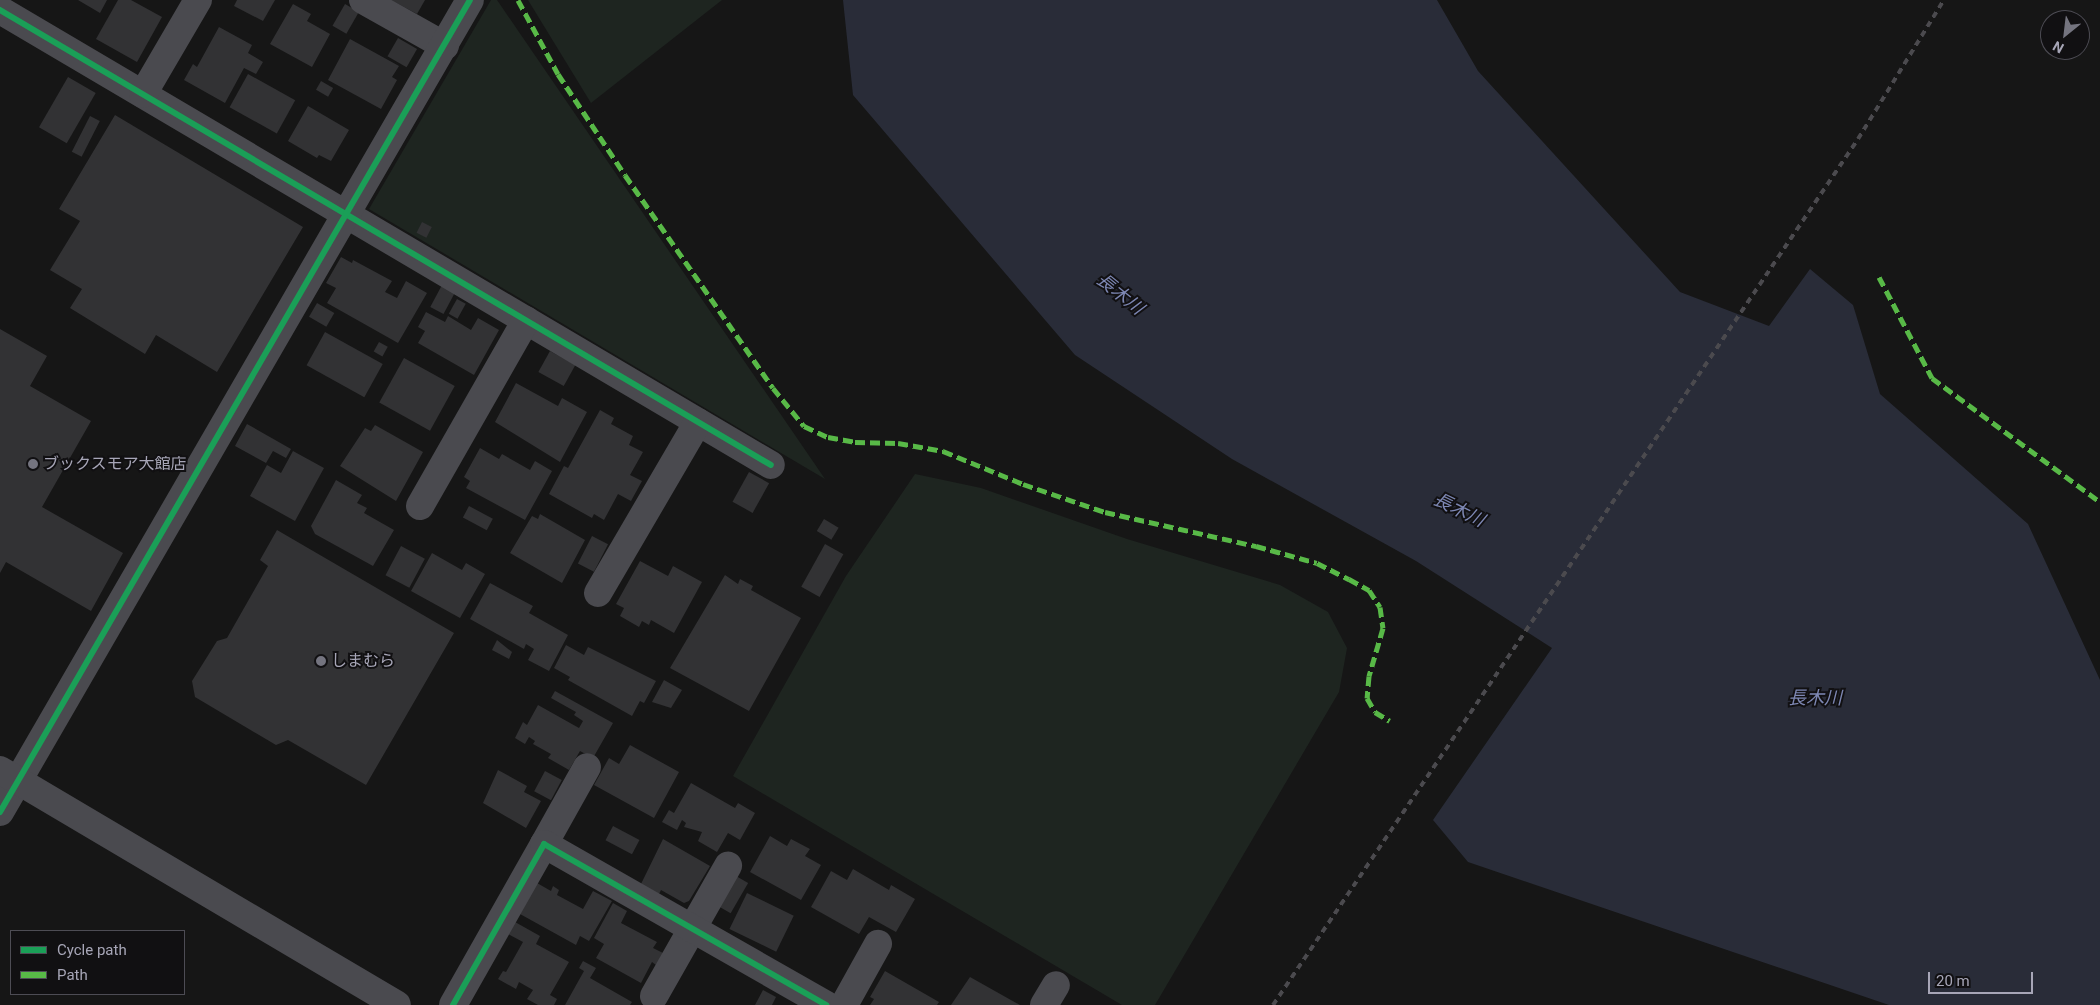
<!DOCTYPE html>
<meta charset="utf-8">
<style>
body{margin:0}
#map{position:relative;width:2100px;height:1005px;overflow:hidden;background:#161616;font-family:Roboto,"Noto Sans JP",sans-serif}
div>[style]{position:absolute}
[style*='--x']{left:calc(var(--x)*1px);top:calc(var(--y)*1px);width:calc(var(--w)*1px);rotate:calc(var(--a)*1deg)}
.green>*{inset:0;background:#1e2520}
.water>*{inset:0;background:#292c38}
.building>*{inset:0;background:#323234;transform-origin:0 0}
.minor>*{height:28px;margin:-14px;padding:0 14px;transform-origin:14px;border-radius:14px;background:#4a4a4f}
.tertiary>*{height:28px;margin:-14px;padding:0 14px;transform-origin:14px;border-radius:14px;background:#4a4a4f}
.rail>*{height:4px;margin-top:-2px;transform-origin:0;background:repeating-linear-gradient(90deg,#4b4a4e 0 6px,transparent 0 11px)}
.quiet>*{height:5px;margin-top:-2.5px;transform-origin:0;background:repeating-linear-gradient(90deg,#58b947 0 10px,transparent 0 15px)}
.cycleway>*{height:6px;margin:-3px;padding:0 3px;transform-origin:3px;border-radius:3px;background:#1a9f57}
.dots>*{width:14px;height:14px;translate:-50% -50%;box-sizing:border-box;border:2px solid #111012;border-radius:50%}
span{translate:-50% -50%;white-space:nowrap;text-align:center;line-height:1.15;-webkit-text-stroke:4px #111012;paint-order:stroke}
.poi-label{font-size:16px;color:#a7a6b7}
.left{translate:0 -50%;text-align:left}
.water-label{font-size:18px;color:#7d87b3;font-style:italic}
.legend{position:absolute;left:10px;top:930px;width:175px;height:65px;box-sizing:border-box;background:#111012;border:1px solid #4d4c54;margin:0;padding:6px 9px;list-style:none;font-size:15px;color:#a7a6b7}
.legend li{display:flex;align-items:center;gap:10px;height:25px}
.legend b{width:25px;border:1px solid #4d4c54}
.north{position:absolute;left:2040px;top:10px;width:50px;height:50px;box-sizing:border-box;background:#111012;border:1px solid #4d4c54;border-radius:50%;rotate:209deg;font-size:14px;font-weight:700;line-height:20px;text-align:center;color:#a7a6b7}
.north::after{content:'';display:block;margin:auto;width:18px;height:22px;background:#74747f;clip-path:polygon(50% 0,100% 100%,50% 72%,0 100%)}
.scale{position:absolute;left:1928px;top:972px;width:105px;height:22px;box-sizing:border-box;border:2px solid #a7a6b7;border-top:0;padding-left:6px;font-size:15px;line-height:18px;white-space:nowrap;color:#a7a6b7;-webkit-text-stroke:4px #111012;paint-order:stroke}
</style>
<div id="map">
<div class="green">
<i style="clip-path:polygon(491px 0,497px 0,825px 479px,369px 209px)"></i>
<i style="clip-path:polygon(528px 0,722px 0,591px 103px)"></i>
<i style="clip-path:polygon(915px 474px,981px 488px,1127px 539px,1280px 585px,1328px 612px,1347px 648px,1339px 692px,1155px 1005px,1122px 1005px,733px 776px,846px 576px)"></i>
</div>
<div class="water">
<i style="clip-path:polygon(843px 0,1437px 0,1478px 71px,1680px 292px,1769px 326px,1810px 269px,1853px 305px,1880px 394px,2028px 524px,2100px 680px,2100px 1005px,1889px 1005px,1468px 862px,1433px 820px,1552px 648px,1416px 561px,1232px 459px,1075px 355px,853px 95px)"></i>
</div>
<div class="building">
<i style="clip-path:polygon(78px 0,107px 0,100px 13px)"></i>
<i style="clip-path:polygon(118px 0,131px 0,162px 17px,137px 62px,96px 39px)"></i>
<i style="clip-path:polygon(237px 0,275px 0,263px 21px,234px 6px)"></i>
<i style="clip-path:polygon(391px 0,425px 0,417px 14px)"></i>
<i style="clip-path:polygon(293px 4px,311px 14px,307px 21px,330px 34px,312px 67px,270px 44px)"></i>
<i style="left:345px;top:4px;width:16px;height:25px;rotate:30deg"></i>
<i style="clip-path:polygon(219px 27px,252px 45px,248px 53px,263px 62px,256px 74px,244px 68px,225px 103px,184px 80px,193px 64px,197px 67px)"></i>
<i style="left:398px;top:38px;width:22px;height:21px;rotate:30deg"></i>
<i style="clip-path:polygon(350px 39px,399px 66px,392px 77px,397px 80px,381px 109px,328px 80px)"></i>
<i style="left:248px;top:74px;width:54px;height:38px;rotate:29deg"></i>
<i style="left:68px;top:77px;width:32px;height:58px;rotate:30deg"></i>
<i style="left:321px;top:81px;width:14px;height:10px;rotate:30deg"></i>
<i style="clip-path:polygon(308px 106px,349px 130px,331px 161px,319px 155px,317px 158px,288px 141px)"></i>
<i style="clip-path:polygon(115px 115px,303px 227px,217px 372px,156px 335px,145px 354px,70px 308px,82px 289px,50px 270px,80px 221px,59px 209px)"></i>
<i style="left:90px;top:116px;width:11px;height:40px;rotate:27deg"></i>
<i style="left:422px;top:222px;width:11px;height:12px;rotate:27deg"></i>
<i style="clip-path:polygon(341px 257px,352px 263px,353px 260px,392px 281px,385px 292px,397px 298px,406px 281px,427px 293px,398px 343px,327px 303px,336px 288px,326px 283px)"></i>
<i style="left:442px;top:285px;width:15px;height:25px;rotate:28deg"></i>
<i style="left:457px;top:299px;width:10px;height:17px;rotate:29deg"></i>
<i style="left:317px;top:303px;width:20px;height:16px;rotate:30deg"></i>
<i style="clip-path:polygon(426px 312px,445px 322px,448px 316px,471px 330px,478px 318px,499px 330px,474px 375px,418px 343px,425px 331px,418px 327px)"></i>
<i style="clip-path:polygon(0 329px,47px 356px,30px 386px,91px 421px,42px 507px,123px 553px,91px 611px,6px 562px,0 573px)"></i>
<i style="left:325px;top:332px;width:66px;height:38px;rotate:29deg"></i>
<i style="left:379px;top:342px;width:10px;height:11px;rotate:29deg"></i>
<i style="left:550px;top:351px;width:29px;height:24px;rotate:29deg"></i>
<i style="left:404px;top:358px;width:58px;height:51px;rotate:29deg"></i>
<i style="clip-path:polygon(516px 383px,558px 406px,562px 398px,587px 412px,560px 462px,495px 422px)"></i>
<i style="clip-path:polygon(600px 410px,614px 418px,611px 424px,633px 436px,629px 445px,643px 452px,630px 475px,642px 481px,631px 501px,618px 494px,604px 520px,594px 514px,592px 518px,549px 494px,564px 466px,568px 468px)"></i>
<i style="clip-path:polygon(247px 424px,291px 449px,286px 458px,273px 451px,266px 463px,235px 446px)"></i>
<i style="clip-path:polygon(375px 425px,423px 452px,396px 501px,340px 466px,365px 428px,371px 431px)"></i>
<i style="clip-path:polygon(480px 448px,499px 459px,502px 454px,530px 470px,535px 461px,552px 471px,525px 520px,466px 488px,470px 481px,464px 477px)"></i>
<i style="clip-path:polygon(293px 451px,324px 468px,295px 521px,250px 496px,267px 465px,281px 473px)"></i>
<i style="left:749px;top:472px;width:23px;height:34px;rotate:29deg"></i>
<i style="clip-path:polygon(336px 480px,362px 495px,357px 503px,367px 508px,364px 513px,394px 530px,373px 566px,315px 534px,311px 526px)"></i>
<i style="left:469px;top:506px;width:27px;height:13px;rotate:28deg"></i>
<i style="clip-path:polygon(540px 514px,585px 540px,562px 583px,510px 553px,532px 516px,538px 519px)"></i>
<i style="left:824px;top:519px;width:17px;height:14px;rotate:31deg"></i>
<i style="clip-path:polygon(277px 530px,454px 633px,366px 785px,288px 740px,276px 745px,195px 697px,192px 681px,217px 641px,227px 638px,268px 566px,260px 560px)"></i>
<i style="left:592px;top:536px;width:18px;height:31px;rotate:27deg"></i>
<i style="left:825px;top:544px;width:21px;height:49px;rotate:29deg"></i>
<i style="left:401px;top:546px;width:27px;height:33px;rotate:28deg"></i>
<i style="clip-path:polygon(432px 553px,462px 570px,466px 563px,485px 574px,460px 618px,411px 591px)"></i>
<i style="clip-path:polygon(640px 561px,668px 576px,673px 566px,702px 582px,674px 633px,651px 620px,649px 625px,642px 621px,639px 627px,620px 616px,624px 608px,616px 604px)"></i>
<i style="clip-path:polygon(725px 575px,738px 584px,740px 579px,753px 586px,751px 590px,801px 618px,749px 711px,670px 668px)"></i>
<i style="clip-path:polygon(490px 583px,533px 606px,529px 613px,568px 635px,549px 671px,528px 660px,534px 649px,526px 644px,524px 649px,470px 619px)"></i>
<i style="clip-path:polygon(497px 640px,512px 652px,509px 659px,492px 650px)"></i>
<i style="clip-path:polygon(566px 645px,584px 655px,588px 647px,656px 681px,644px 703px,640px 701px,632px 716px,568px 680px,570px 677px,554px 668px)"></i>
<i style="clip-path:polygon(664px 680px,682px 690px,671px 708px,652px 702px)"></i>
<i style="clip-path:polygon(555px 691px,613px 723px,593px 758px,580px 751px,569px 770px,548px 758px,551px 754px,533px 744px,535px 741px,529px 737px,525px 744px,515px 738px,523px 722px,527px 725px,538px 705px,579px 728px,583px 721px,574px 715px,576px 712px,551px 698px)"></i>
<i style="clip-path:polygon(630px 745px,679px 772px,654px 818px,594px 785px,609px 758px,619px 764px)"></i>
<i style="clip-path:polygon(498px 770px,527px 786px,524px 792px,541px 801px,526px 828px,483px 803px)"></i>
<i style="left:545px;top:771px;width:19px;height:23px;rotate:28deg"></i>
<i style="clip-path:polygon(691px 783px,735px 808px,738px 803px,755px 813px,740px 840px,728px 833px,717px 852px,698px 841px,702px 832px,684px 827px,686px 823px,682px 820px,677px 830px,662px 822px,669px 810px,674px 813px)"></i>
<i style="left:613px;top:826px;width:30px;height:16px;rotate:28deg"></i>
<i style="clip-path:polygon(770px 836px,787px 846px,791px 839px,810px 849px,805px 856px,821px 865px,801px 900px,750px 872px)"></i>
<i style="clip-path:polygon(663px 839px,710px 866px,689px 901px,684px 903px,661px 890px,659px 894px,641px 884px)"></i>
<i style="clip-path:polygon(853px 869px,889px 890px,891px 885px,915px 899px,896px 932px,869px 917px,859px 934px,811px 907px,831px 871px,847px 880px)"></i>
<i style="left:736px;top:876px;width:14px;height:35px;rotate:30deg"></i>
<i style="clip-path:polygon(537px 883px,551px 891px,553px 886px,559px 890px,557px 895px,583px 909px,593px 891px,612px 901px,589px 941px,580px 936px,576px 945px,520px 914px)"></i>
<i style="left:747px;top:893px;width:52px;height:40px;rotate:26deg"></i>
<i style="clip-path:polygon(613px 903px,627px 911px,621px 923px,657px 942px,653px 948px,663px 953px,656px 965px,652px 962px,641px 983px,596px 958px,604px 944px,594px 938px)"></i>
<i style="clip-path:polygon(515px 922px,540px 936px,536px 944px,569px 962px,550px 995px,557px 999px,554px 1005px,538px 1005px,527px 999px,533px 990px,519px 982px,516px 989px,498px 979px,503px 971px,506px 972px,523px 942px,508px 934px)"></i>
<i style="clip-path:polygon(583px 961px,596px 968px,590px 978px,632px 1002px,630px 1005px,565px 1005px,584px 971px,579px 968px)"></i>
<i style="clip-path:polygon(885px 971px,939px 1002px,937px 1005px,870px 1005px,874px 999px,870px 997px)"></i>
<i style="clip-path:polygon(970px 977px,1020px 1005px,951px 1005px)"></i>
<i style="clip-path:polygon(763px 990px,776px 997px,772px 1005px,755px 1005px)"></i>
</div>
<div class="minor">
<i style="--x:363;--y:0;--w:94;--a:29.3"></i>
<i style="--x:0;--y:10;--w:895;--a:30.55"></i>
<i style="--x:143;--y:94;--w:109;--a:-59.7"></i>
<i style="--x:420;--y:506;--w:214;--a:-60.3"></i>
<i style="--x:598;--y:593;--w:198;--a:-59.7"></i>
<i style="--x:0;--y:812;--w:938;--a:-59.94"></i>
<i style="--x:544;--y:844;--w:88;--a:-60.8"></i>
<i style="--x:654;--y:996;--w:150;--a:-60.4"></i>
<i style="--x:453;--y:1005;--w:185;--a:-60.5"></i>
<i style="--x:544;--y:844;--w:325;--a:29.7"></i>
<i style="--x:844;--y:1005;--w:70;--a:-60.9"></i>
<i style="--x:1044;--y:1005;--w:23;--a:-59"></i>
</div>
<div class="tertiary">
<i style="--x:0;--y:770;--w:461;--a:30.6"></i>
</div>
<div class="rail">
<i style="--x:1273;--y:1005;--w:1045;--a:-55.96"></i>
<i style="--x:1858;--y:139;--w:163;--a:-58.3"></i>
</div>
<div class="quiet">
<i style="--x:518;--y:0;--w:84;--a:61.6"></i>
<i style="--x:558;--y:74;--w:121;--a:56.4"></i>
<i style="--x:625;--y:175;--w:259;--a:55.2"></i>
<i style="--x:773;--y:388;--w:49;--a:50.8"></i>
<i style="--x:804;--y:426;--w:26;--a:25"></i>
<i style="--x:828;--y:437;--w:27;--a:10"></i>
<i style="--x:855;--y:442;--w:43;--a:1.3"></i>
<i style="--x:898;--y:443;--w:46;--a:10.1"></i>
<i style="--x:943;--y:451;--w:87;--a:22.4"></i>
<i style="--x:1023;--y:484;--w:87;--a:18.9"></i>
<i style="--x:1105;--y:512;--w:155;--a:12.7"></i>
<i style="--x:1256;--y:546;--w:63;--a:15.6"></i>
<i style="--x:1317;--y:563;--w:36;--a:27"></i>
<i style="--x:1349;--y:579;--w:23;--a:29"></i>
<i style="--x:1369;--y:590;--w:20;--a:57"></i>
<i style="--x:1380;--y:607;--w:21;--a:82"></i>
<i style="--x:1383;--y:628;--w:50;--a:106.3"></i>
<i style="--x:1369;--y:676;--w:22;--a:95"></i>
<i style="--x:1367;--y:698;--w:16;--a:60"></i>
<i style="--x:1375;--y:712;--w:17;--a:31"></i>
<i style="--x:1879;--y:277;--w:114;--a:62.3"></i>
<i style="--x:1932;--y:378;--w:209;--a:36.4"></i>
</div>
<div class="cycleway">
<i style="--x:0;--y:10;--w:895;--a:30.55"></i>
<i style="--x:0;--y:812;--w:938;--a:-59.94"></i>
<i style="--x:453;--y:1005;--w:185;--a:-60.5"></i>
<i style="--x:544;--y:844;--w:325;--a:29.7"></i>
</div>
<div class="dots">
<i style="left:33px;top:464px;background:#74747f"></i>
<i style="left:321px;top:661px;background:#74747f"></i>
</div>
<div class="poi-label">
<span class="left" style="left:43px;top:464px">ブックスモア大館店</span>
<span class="left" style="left:331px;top:661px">しまむら</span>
</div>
<div class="water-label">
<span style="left:1120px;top:294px;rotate:39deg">長木川</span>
<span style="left:1459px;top:510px;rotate:26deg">長木川</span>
<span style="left:1815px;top:698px">長木川</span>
</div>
<ul class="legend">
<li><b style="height:6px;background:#1a9f57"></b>Cycle path</li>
<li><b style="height:6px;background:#58b947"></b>Path</li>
</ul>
<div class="north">N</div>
<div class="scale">20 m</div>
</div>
